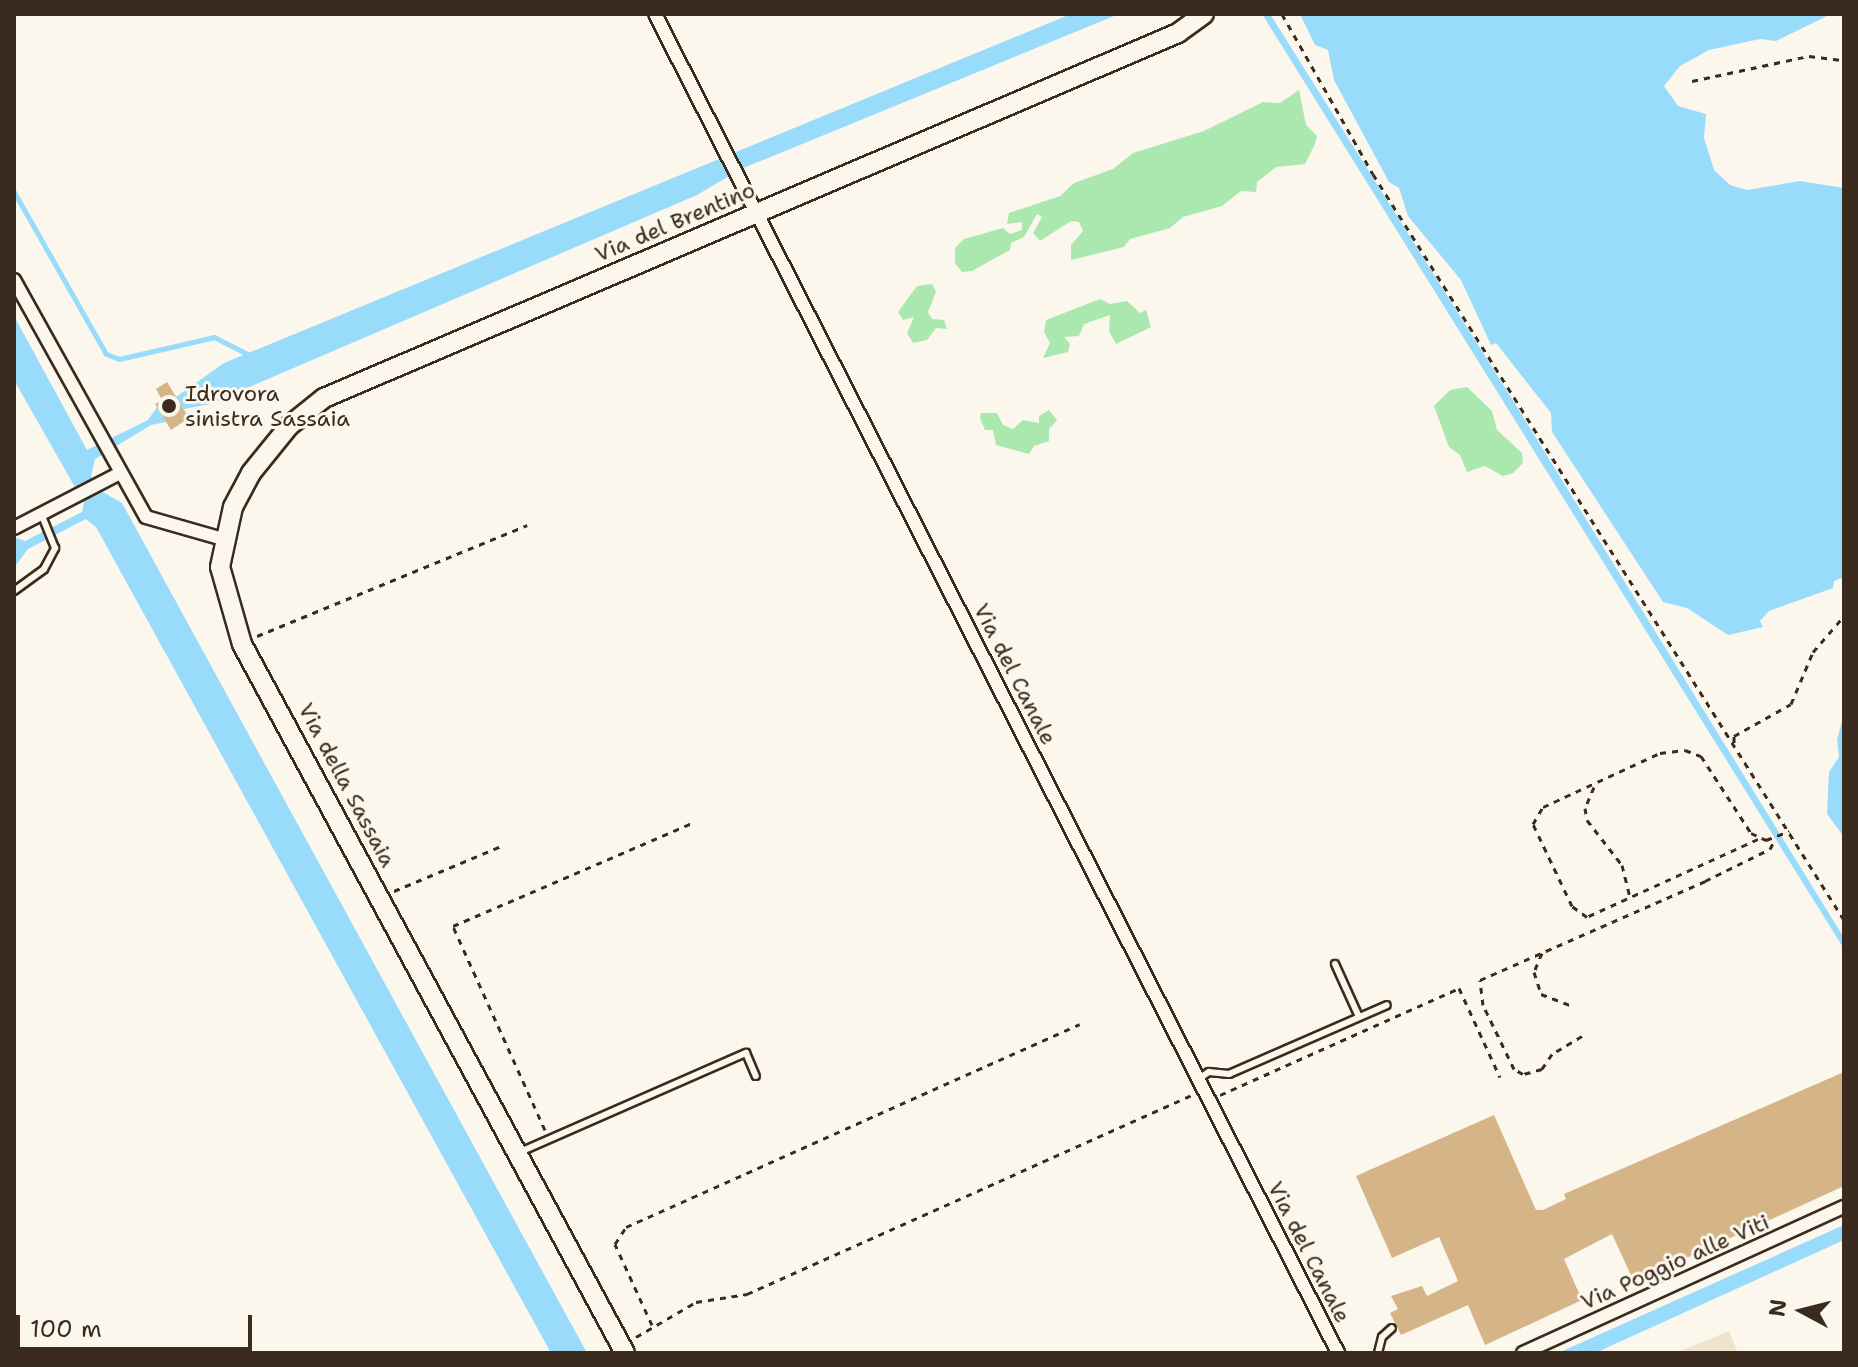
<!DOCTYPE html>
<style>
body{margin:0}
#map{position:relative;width:1858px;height:1367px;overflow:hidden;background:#fbf7ec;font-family:"Shantell Sans",sans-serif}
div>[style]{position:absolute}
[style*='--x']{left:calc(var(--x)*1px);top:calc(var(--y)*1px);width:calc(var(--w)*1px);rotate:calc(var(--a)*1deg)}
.built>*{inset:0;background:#f0e3ce}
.green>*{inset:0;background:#abe8af}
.water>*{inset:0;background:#99dbfb}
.stream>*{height:5px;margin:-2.5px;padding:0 2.5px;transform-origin:2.5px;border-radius:2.5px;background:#99dbfb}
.building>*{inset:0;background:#d5b588}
.path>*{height:3px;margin-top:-1.5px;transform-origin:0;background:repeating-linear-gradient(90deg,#3b2a1e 0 6px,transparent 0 12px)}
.roads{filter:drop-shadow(2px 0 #3b2a1e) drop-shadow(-2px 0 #3b2a1e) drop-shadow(0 2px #3b2a1e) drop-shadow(0 -2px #3b2a1e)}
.lane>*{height:6px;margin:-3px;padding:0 3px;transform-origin:3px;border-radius:3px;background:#fbf7ec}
.street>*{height:12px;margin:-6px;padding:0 6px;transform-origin:6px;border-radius:6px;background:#fbf7ec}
.secondary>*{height:18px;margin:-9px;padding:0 9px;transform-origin:9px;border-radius:9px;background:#fbf7ec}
.dots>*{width:22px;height:22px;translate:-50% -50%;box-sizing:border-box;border:4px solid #fbf7ec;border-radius:50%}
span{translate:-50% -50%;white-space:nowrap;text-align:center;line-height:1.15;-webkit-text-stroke:6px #fbf7ec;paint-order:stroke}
.street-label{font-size:22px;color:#3b2a1e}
.poi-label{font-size:22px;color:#3b2a1e}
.left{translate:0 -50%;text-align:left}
.frame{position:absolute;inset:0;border:16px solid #3b2a1e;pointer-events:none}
.north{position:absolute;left:1762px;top:1271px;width:80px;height:80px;-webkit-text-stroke:6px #fbf7ec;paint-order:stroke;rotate:277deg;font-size:22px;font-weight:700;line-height:32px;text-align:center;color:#3b2a1e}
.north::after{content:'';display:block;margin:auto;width:28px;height:36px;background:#3b2a1e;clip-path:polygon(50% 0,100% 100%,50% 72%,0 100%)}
.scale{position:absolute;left:16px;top:1315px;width:236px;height:36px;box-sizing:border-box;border:4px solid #3b2a1e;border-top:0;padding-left:10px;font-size:24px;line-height:28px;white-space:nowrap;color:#3b2a1e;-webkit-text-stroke:6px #fbf7ec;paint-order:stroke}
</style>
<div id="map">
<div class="built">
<i style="clip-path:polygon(1729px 1331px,1738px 1353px,1675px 1353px)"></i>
</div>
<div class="green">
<i style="clip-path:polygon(1299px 90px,1306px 125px,1317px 136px,1315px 144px,1305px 164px,1276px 167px,1257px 182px,1256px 192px,1241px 191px,1222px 206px,1183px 217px,1170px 228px,1130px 239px,1124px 247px,1071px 260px,1071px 245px,1083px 231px,1079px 222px,1071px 221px,1040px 241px,1033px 233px,1042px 217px,1037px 214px,1024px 237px,1011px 243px,1010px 250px,972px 271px,962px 272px,955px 263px,955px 248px,964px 239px,1003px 228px,1010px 234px,1022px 230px,1022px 222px,1007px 224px,1009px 213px,1060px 196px,1074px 183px,1113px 169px,1133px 153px,1204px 131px,1263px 102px,1280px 103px)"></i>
<i style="clip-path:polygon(932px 284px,936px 292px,928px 312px,932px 319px,944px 320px,947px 329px,936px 328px,927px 340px,913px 343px,907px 333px,914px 317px,903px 320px,898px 312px,917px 286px)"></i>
<i style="clip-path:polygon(1100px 299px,1110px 304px,1127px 301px,1140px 313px,1146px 310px,1151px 327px,1116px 344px,1109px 331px,1110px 315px,1084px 324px,1079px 336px,1064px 337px,1070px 344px,1068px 352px,1043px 358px,1050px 343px,1044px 332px,1046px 320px)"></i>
<i style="clip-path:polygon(1467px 387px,1492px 411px,1497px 430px,1522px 453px,1523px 463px,1513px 473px,1503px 476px,1485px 466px,1467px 472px,1460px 455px,1449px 447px,1434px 406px,1450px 390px)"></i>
<i style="clip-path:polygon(1049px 410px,1057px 420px,1049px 429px,1049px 441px,1034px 446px,1029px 454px,996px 445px,993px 430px,985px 430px,980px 418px,981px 413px,997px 413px,1003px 425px,1013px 429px,1023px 420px,1039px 423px,1039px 416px)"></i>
</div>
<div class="water">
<i style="clip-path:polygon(1071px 14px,1119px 14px,741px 169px,697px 195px,210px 404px,184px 409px,176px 397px,224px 363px)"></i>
<i style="clip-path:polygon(1262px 14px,1270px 14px,1512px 399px,1844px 938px,1844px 949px)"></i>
<i style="clip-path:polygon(1300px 14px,1831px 14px,1776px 41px,1760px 39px,1709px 50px,1680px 66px,1664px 86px,1678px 106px,1706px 114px,1704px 138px,1714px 170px,1730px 185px,1747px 190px,1800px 181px,1844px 188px,1844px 577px,1834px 581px,1833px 588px,1769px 611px,1760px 621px,1763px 627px,1728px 635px,1687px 608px,1663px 602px,1552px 432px,1551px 413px,1496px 343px,1491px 345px,1461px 280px,1408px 216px,1399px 188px,1389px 182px,1334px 80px,1328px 50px,1315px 45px)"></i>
<i style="clip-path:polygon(14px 316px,87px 450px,148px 420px,157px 407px,166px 422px,151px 425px,95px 459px,91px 476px,101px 491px,122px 503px,587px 1353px,551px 1353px,96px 527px,86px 519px,28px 549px,16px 565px,14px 537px,25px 541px,82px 512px,84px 503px,14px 380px)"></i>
<i style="clip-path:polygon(1844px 713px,1844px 837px,1827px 814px,1829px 772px,1839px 757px,1837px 740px)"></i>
<i style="clip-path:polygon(1844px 1225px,1844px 1240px,1595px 1353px,1558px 1353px)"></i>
</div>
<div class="stream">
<i style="--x:14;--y:192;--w:186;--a:60.4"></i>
<i style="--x:106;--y:354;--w:14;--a:21"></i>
<i style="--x:119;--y:359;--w:98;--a:-13"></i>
<i style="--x:214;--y:337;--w:39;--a:27"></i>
</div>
<div class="building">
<i style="clip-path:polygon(167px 382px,189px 418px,171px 430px,155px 404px,162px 400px,156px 389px)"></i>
<i style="clip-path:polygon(1844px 1072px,1844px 1186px,1634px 1282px,1612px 1234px,1564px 1259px,1582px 1300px,1485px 1345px,1468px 1305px,1401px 1335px,1390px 1313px,1398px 1309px,1391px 1296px,1422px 1286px,1427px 1296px,1458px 1281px,1439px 1237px,1392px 1258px,1356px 1176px,1494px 1115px,1536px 1210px,1543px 1210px,1566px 1199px,1564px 1194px)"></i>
</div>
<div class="path">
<i style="--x:1282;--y:14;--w:184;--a:60.4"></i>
<i style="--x:1373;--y:174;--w:882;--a:57.73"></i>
<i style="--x:1692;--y:81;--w:120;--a:-12.1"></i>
<i style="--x:1809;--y:56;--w:35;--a:7"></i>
<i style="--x:257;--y:636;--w:292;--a:-22.3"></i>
<i style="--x:1734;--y:743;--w:7;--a:-90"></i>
<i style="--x:1734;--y:736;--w:65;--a:-29.3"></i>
<i style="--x:1791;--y:704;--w:56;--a:-67.1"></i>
<i style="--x:1813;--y:652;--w:48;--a:-49.3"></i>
<i style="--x:1594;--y:787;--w:23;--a:113"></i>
<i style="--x:1585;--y:808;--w:12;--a:81"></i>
<i style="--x:1587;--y:820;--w:57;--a:52.1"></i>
<i style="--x:1622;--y:865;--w:34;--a:76"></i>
<i style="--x:1758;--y:839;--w:188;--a:155.5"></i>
<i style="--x:1587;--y:917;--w:19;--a:-144"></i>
<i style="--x:1572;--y:906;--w:91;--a:-115.4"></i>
<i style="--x:1533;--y:824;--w:20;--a:-60"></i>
<i style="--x:1543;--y:807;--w:129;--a:-24.8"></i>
<i style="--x:1660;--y:753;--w:25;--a:-7"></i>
<i style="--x:1685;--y:750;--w:17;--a:21"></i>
<i style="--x:1701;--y:756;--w:92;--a:57"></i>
<i style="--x:1751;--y:833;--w:17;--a:25"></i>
<i style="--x:1766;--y:840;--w:25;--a:-21"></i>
<i style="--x:394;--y:891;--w:116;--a:-22.8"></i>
<i style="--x:1542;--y:953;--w:21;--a:113"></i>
<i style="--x:1534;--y:972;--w:23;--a:72"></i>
<i style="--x:1541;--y:994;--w:34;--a:21"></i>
<i style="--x:1582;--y:1036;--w:35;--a:149"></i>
<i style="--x:1552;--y:1054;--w:18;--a:124"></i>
<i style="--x:1542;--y:1069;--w:20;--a:165"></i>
<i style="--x:1523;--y:1074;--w:10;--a:-151"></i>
<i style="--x:1514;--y:1069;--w:71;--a:-115.8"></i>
<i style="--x:1483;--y:1005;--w:25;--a:-97"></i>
<i style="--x:1480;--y:980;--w:246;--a:-23.7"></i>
<i style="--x:1705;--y:881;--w:72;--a:-26.2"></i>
<i style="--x:1770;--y:849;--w:11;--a:-63"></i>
<i style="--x:1220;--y:1095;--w:262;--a:-24.1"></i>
<i style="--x:1459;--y:988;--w:98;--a:65.3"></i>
<i style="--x:545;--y:1130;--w:224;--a:-114.3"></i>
<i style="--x:453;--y:926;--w:260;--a:-23.3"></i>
<i style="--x:652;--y:1325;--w:89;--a:-114.6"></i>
<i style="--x:615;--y:1244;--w:20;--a:-57"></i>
<i style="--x:626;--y:1227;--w:497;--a:-24.1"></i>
<i style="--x:636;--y:1337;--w:69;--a:-30.3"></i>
<i style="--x:696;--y:1302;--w:52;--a:-8.9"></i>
<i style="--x:747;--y:1294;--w:487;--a:-24.1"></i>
</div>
<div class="roads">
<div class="lane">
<i style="--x:14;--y:591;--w:37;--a:-36"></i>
<i style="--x:44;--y:569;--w:24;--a:-62"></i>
<i style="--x:55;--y:548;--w:38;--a:-112"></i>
<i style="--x:1335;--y:964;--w:58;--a:65.6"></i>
<i style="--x:1200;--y:1078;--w:11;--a:-34"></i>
<i style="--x:1209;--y:1072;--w:20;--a:6"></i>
<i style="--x:1229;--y:1074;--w:172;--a:-23.6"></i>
<i style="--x:520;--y:1152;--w:247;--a:-23.7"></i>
<i style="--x:746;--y:1053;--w:25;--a:67"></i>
<i style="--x:1378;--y:1353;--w:16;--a:-76"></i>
<i style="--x:1382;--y:1337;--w:13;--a:-42"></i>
</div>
<div class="street">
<i style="--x:655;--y:14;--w:1503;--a:62.97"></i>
<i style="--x:14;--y:280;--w:271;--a:60.9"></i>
<i style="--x:146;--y:517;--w:80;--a:15.9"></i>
<i style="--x:14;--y:528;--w:119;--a:-27.4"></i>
<i style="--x:1523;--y:1353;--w:353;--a:-24.5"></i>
</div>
<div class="secondary">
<i style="--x:625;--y:1353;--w:806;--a:-118.38"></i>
<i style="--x:242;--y:644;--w:80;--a:-105.9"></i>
<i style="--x:220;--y:567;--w:61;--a:-77.8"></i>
<i style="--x:233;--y:507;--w:38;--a:-62"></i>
<i style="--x:251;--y:473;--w:60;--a:-51"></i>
<i style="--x:289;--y:426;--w:45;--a:-38.7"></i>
<i style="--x:324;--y:398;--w:929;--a:-23.14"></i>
<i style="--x:1178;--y:33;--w:32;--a:-36"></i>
</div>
</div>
<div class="dots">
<i style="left:169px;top:406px;background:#3b2a1e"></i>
</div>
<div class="street-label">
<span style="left:675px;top:222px;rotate:-23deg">Via del Brentino</span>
<span style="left:1015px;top:674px;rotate:63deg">Via del Canale</span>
<span style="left:347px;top:785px;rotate:62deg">Via della Sassaia</span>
<span style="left:1309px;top:1252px;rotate:63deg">Via del Canale</span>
<span style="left:1675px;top:1262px;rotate:-24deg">Via Poggio alle Viti</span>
</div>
<div class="poi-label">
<span class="left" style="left:185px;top:406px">Idrovora<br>sinistra Sassaia</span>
</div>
<div class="frame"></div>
<div class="north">N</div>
<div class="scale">100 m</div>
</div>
